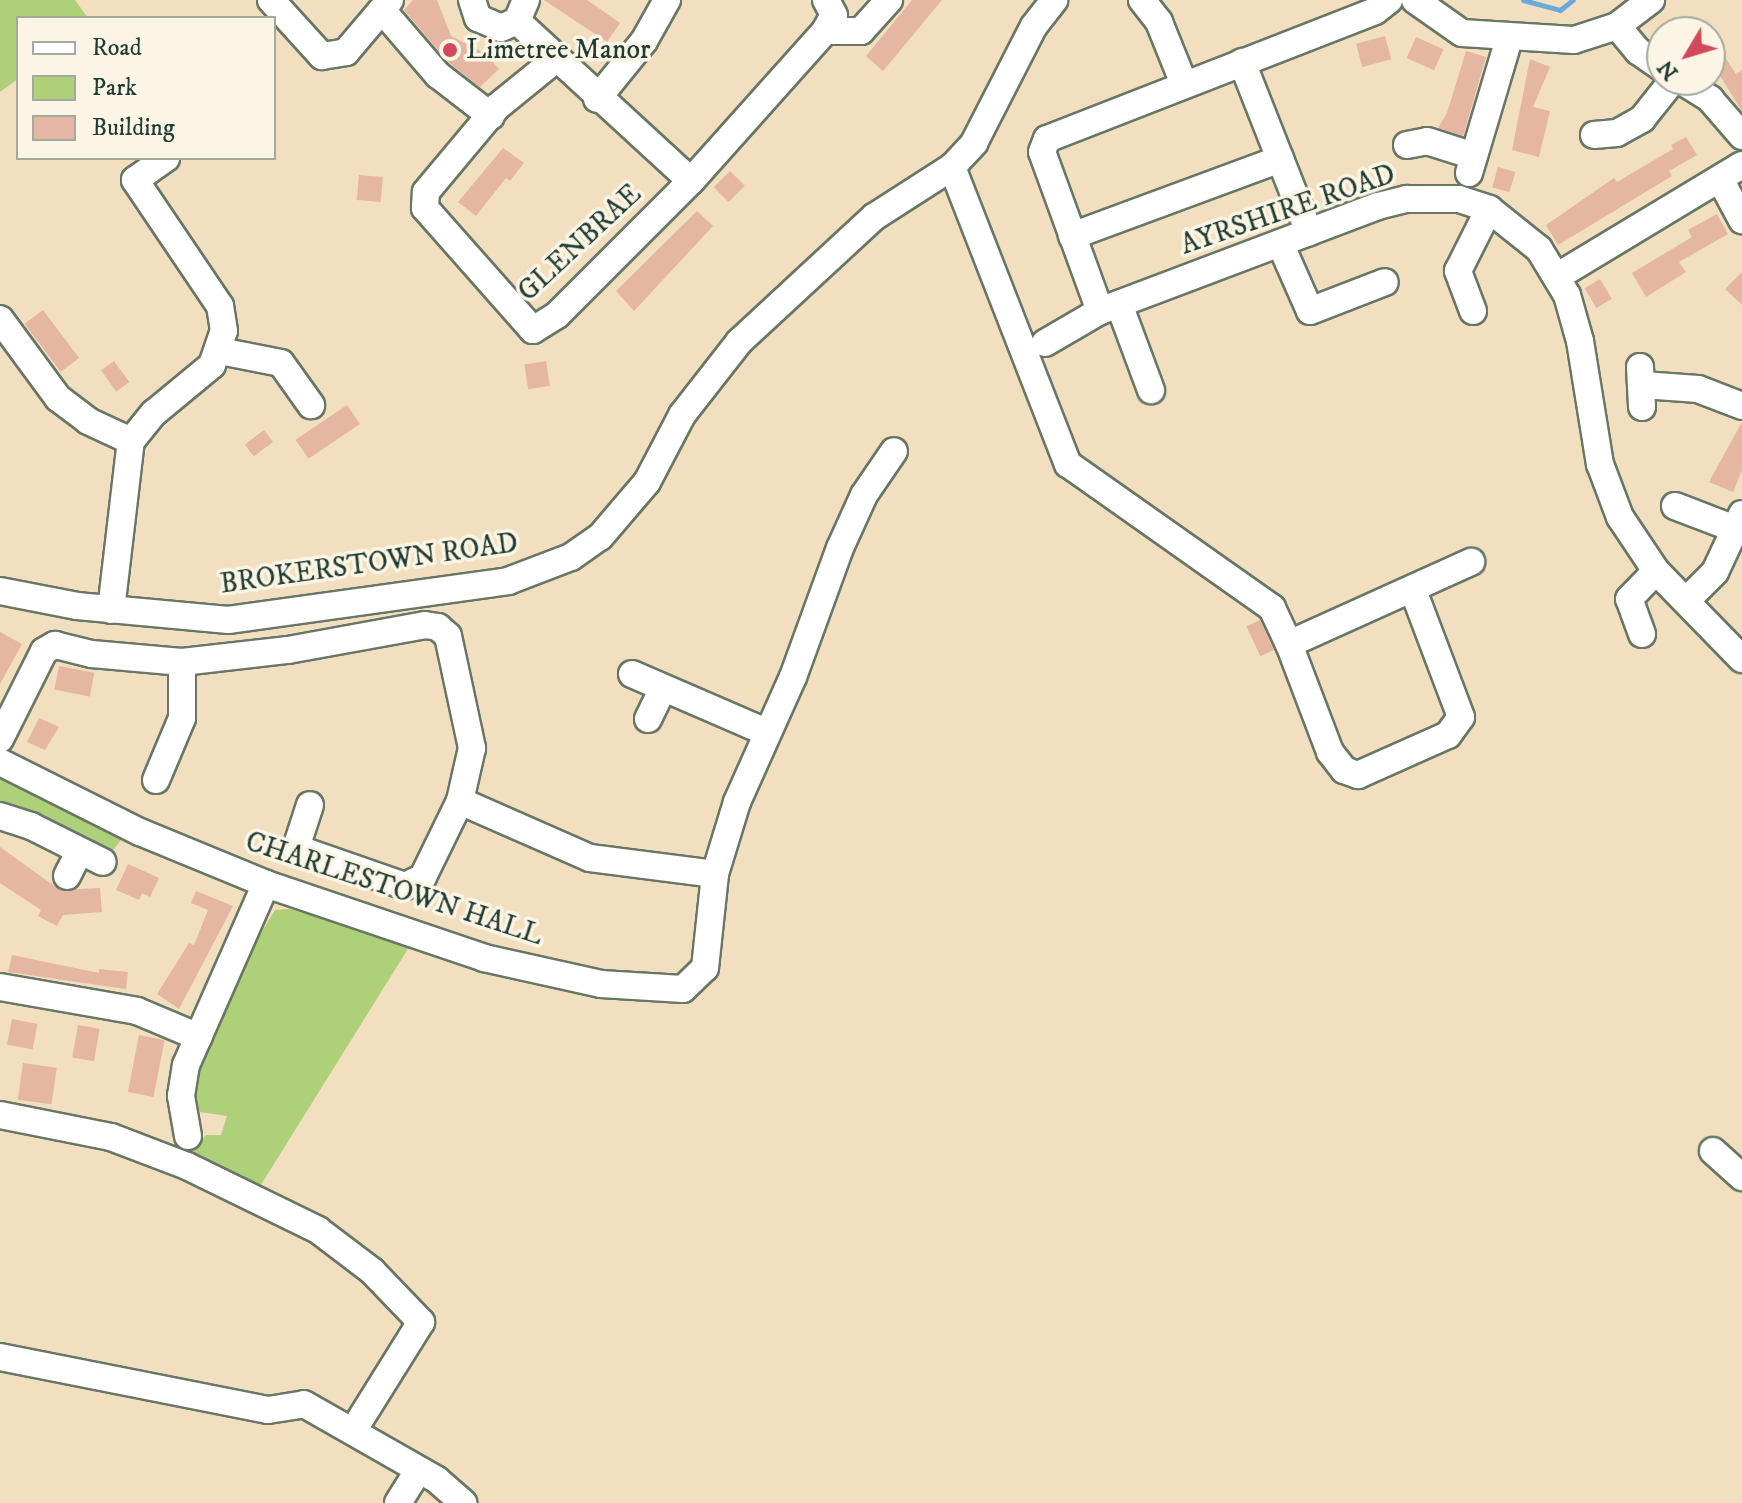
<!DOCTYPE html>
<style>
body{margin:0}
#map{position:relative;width:1742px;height:1503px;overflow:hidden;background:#f1dfbf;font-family:"IM FELL DW Pica",serif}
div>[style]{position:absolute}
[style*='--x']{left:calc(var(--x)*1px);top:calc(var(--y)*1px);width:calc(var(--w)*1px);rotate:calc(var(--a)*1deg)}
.green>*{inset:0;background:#aed079}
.stream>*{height:5px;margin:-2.5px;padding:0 2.5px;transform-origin:2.5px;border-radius:2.5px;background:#6ba9dd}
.building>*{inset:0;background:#e5b6a2;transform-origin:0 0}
.roads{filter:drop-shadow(2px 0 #687665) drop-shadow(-2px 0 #687665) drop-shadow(0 2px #687665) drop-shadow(0 -2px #687665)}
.minor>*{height:26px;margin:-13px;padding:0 13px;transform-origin:13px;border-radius:13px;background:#fff}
.dots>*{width:22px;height:22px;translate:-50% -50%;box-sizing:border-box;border:4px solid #fcf5e5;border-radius:50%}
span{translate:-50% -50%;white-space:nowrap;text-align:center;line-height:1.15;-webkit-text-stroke:7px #fcf5e5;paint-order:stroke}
.poi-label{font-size:28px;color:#1f3d34}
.left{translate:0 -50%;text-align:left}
.street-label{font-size:28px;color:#1f3d34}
.legend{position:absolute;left:16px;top:16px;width:260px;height:144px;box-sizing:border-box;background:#fcf5e5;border:2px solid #a4ab9e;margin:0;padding:10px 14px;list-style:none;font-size:24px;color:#1f3d34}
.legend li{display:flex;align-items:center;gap:16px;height:40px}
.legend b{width:40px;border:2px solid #a4ab9e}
.north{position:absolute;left:1646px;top:16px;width:80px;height:80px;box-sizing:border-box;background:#fcf5e5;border:2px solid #a4ab9e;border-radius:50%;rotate:232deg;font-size:22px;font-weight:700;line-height:32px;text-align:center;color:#1f3d34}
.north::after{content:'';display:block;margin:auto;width:28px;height:36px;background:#d1495b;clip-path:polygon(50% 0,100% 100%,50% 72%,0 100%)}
</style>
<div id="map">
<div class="green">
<i style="clip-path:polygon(0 0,75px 0,88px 18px,18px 18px,18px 79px,0 92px)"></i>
<i style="clip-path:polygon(0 776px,121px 840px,110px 854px,0 806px)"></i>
<i style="clip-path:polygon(289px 909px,411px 944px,259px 1188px,188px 1155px,206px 1135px,221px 1135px,227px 1116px,200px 1112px,191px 1098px,196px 1069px,253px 937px,261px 933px,275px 910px)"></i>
</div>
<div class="stream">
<i style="--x:1523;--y:0;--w:38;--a:15"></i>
<i style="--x:1560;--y:10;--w:16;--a:-38"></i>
</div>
<div class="building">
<i style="clip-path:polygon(413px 0,437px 0,451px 36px,484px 53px,499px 69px,480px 87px,449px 63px,404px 10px)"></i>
<i style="clip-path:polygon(544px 0,587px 0,620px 23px,607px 42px)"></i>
<i style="clip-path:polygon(912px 0,942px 0,883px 71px,866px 56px)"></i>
<i style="clip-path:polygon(1710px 34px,1736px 74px,1742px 70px,1742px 111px,1715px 68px,1710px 72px)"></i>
<i style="left:1385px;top:36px;width:24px;height:30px;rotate:75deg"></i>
<i style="left:1416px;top:37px;width:30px;height:23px;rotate:24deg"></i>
<i style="clip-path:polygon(1466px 51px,1486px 57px,1463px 136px,1438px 128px,1447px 113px)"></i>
<i style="clip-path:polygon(1530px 59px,1550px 67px,1533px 107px,1550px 111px,1539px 157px,1512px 150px)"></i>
<i style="clip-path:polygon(1686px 137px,1697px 155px,1669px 171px,1672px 176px,1558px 245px,1546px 225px,1614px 178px,1617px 182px,1673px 149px,1671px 145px)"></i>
<i style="clip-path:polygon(503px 148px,524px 163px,510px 181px,506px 178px,476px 216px,458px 202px)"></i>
<i style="left:1498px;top:167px;width:18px;height:21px;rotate:16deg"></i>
<i style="left:730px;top:171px;width:21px;height:23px;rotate:45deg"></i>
<i style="left:359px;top:175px;width:24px;height:25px;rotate:5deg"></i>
<i style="clip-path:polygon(697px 211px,713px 226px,634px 311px,616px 291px)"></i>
<i style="clip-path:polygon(1717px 214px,1728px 234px,1679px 262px,1686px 272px,1646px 297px,1632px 273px,1692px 237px,1688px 230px)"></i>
<i style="clip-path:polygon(1742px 272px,1742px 305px,1725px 289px)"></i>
<i style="left:1600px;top:279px;width:23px;height:18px;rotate:59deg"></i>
<i style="left:43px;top:310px;width:60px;height:23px;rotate:53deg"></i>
<i style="left:114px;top:361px;width:26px;height:16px;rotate:54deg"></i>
<i style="left:546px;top:361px;width:25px;height:22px;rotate:81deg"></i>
<i style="left:347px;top:405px;width:23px;height:62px;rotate:56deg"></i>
<i style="clip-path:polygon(1742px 422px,1742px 470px,1733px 492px,1709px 482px)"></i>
<i style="left:264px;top:430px;width:15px;height:24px;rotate:53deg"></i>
<i style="left:1260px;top:620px;width:33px;height:15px;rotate:65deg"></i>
<i style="clip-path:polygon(0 632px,22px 644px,0 684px)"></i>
<i style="left:59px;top:666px;width:36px;height:24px;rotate:11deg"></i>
<i style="clip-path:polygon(39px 718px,59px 727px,45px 750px,27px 742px)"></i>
<i style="clip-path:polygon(0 847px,60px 890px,100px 888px,102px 912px,63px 915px,57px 926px,38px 916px,41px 910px,0 883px)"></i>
<i style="clip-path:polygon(128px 864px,159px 878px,150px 897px,142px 893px,139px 900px,116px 890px)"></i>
<i style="clip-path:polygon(196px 891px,233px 906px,179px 1009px,157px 994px,189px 943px,194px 945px,208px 910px,191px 903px)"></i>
<i style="clip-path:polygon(12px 955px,99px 973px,99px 969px,128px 972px,126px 989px,8px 972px)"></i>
<i style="left:12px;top:1019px;width:26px;height:26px;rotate:11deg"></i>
<i style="left:78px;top:1025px;width:22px;height:33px;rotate:10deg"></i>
<i style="left:139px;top:1035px;width:26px;height:58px;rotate:11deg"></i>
<i style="left:23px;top:1063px;width:34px;height:37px;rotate:8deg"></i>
</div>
<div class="roads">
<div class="minor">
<i style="--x:271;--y:0;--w:76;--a:47.7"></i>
<i style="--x:322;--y:56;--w:24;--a:-9"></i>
<i style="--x:346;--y:52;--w:68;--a:-49.8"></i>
<i style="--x:472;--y:0;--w:19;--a:72"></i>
<i style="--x:478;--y:18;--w:25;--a:23"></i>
<i style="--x:501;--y:28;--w:17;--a:-24"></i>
<i style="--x:517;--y:21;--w:23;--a:-67"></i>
<i style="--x:1142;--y:0;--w:28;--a:52"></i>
<i style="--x:1159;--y:22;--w:67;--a:68"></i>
<i style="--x:1415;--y:0;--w:57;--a:35.1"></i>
<i style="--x:1462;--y:33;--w:112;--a:3.6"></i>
<i style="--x:1574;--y:40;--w:45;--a:-18"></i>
<i style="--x:1617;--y:26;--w:43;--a:-37.4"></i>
<i style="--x:382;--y:10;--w:86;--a:49.3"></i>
<i style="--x:438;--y:75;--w:67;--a:37.7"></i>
<i style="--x:517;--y:21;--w:236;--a:42.6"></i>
<i style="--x:1617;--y:26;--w:33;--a:50"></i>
<i style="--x:1638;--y:51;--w:29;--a:35"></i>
<i style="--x:825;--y:31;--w:36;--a:0"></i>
<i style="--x:861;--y:31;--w:42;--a:-47.9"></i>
<i style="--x:556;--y:59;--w:76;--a:140.9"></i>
<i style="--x:497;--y:107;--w:111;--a:129.9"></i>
<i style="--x:426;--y:192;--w:16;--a:94"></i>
<i style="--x:425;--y:208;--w:163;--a:48.5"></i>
<i style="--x:533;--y:330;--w:28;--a:-32"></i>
<i style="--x:557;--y:315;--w:190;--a:-45"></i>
<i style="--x:691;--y:181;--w:201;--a:-48.2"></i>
<i style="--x:825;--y:31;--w:18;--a:-61"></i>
<i style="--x:834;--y:15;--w:17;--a:-118"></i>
<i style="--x:1242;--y:62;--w:183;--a:68.5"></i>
<i style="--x:1680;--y:80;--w:36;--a:32"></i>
<i style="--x:1710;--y:99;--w:49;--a:49.1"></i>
<i style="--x:597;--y:99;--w:75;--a:-51"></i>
<i style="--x:644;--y:41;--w:47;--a:-60.7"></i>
<i style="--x:1594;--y:135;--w:23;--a:-5"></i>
<i style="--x:1617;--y:133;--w:29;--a:-29"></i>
<i style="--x:1642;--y:119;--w:50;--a:-51.5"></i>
<i style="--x:1407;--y:145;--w:20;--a:-11"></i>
<i style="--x:1427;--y:141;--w:49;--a:17.7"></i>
<i style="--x:952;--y:167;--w:319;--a:68.7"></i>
<i style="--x:1068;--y:464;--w:250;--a:35.2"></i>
<i style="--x:1272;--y:608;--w:40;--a:65"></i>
<i style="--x:1289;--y:644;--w:200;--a:-24.3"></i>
<i style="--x:1469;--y:173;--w:140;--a:-73.4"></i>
<i style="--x:1720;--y:179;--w:47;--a:61.8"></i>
<i style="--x:1072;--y:236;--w:222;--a:-20.3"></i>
<i style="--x:1280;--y:243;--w:74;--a:66.2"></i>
<i style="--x:1310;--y:311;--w:80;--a:-21.1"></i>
<i style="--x:1558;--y:276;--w:215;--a:-31.1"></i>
<i style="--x:1119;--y:304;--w:92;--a:69.6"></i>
<i style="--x:1100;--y:311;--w:169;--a:-110"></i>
<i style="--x:1042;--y:152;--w:14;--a:-69"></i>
<i style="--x:1047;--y:139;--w:352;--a:-21.3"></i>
<i style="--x:1375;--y:11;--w:18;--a:-38"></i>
<i style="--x:1473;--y:311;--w:43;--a:-110.6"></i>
<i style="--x:1458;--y:271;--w:69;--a:-63.4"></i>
<i style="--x:0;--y:319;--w:98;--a:53.7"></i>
<i style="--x:58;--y:398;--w:38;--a:37"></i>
<i style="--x:88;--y:421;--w:47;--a:24.9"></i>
<i style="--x:1045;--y:343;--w:64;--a:-30.2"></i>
<i style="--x:1100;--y:311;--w:297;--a:-20.7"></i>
<i style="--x:1378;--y:206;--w:30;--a:-14"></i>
<i style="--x:1407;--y:199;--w:52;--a:0"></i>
<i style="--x:1459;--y:199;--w:32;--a:18"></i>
<i style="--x:1489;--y:209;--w:64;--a:38.7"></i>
<i style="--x:1539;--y:249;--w:54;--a:58.7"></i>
<i style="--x:1567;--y:295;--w:48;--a:74.2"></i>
<i style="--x:1580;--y:341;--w:125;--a:80.8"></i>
<i style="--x:1600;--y:464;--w:57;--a:69.3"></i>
<i style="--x:1620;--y:517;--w:65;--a:56.3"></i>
<i style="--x:1656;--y:571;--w:123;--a:45.7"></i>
<i style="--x:220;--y:351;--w:62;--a:11.1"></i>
<i style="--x:281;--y:363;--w:52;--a:54.5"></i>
<i style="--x:1640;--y:367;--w:40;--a:87.1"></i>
<i style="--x:1643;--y:385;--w:55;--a:4.2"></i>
<i style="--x:1698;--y:389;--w:47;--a:21.1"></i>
<i style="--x:1675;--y:506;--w:64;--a:21"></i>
<i style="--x:0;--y:591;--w:78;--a:11"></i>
<i style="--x:77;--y:606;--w:152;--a:5.3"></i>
<i style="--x:228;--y:620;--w:283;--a:-7.9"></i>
<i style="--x:508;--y:581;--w:67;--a:-20.9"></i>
<i style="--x:571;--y:557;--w:35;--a:-35"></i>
<i style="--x:600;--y:537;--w:72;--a:-49.5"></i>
<i style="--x:647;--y:482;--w:76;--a:-62.4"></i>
<i style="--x:682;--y:415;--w:93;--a:-52"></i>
<i style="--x:739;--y:342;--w:184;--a:-42.8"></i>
<i style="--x:874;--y:217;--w:93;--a:-32.7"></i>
<i style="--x:952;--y:167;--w:33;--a:-47"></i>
<i style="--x:974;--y:143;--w:131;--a:-62.9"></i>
<i style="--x:1034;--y:26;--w:33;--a:-52"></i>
<i style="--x:1686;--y:601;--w:41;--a:-45"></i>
<i style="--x:1715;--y:572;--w:64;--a:-65"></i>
<i style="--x:111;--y:610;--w:170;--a:-83.3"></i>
<i style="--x:131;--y:441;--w:36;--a:-51"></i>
<i style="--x:154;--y:413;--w:75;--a:-39.6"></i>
<i style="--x:212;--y:365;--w:36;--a:-71"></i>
<i style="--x:224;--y:331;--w:25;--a:-99"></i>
<i style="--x:220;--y:306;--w:152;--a:-124"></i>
<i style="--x:135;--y:180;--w:38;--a:-35"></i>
<i style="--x:1642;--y:634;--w:37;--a:-110"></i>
<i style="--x:1629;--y:599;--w:39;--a:-46"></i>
<i style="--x:1289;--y:644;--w:116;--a:69.2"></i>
<i style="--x:1330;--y:752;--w:23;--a:52"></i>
<i style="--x:1344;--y:770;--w:15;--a:20"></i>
<i style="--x:1358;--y:775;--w:98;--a:-24"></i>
<i style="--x:1448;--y:735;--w:22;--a:-54"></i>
<i style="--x:1461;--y:717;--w:136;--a:-110.7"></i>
<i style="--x:632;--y:674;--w:146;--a:23.4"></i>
<i style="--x:648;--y:719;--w:34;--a:-64"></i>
<i style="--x:0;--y:739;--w:98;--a:-63.4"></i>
<i style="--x:44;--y:651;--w:13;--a:-29"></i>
<i style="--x:55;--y:645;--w:38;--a:14"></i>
<i style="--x:92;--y:654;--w:90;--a:5.1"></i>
<i style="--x:182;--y:662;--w:107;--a:-6.5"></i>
<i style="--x:288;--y:650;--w:139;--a:-10.3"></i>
<i style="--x:425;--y:625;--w:13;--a:9"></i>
<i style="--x:438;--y:627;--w:13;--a:42"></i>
<i style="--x:448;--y:636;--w:115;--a:77.9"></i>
<i style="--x:472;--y:748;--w:54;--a:102.8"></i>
<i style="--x:460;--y:801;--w:85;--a:116"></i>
<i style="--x:423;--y:877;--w:20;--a:153"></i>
<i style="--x:405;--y:886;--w:115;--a:-160.8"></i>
<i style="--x:296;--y:848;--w:45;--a:-72"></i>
<i style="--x:0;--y:762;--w:157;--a:26.6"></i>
<i style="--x:140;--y:832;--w:136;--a:22.4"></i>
<i style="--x:266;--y:884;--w:230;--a:18.7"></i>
<i style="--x:484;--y:958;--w:120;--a:12.5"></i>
<i style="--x:601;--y:984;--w:82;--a:3.5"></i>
<i style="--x:683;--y:989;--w:30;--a:-44"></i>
<i style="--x:705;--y:968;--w:95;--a:-83.9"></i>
<i style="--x:715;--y:874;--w:75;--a:-73"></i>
<i style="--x:737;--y:802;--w:137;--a:-65.9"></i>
<i style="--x:793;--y:677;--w:137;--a:-70"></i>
<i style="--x:840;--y:548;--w:58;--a:-65.6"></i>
<i style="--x:864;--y:495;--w:53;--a:-55.7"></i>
<i style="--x:156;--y:780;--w:67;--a:-67.2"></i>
<i style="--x:182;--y:718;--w:56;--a:-90"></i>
<i style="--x:460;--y:801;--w:142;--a:23.7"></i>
<i style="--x:590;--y:858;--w:126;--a:7.3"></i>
<i style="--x:0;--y:816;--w:33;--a:18"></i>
<i style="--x:31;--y:826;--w:80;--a:26.6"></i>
<i style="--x:67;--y:876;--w:28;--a:-63"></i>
<i style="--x:0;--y:987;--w:139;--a:9.9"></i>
<i style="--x:137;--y:1011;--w:67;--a:22.8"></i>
<i style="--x:0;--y:1115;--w:113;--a:11.2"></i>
<i style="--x:111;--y:1137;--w:81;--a:20.9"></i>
<i style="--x:187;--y:1166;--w:146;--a:26"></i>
<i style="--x:318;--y:1230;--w:68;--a:37.2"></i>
<i style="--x:372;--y:1271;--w:71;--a:46.1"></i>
<i style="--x:421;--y:1322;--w:128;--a:122"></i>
<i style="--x:188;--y:1136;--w:41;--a:-99.9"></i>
<i style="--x:181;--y:1096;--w:31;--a:-81"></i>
<i style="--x:186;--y:1065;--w:198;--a:-66.2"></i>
<i style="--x:1713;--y:1151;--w:39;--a:42"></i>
<i style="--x:0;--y:1357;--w:273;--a:11.2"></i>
<i style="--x:268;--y:1410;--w:36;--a:-9"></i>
<i style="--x:304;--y:1404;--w:153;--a:29.7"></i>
<i style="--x:437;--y:1480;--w:35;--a:41"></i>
<i style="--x:398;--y:1503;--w:39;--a:-58"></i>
</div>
</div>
<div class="dots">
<i style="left:450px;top:50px;background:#d1495b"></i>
</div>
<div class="poi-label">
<span class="left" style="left:466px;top:50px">Limetree Manor</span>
</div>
<div class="street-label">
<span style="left:1288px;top:210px;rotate:-19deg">AYRSHIRE ROAD</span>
<span style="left:580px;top:243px;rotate:-43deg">GLENBRAE</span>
<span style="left:369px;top:564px;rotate:-8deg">BROKERSTOWN ROAD</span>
<span style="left:394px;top:889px;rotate:18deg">CHARLESTOWN HALL</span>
</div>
<ul class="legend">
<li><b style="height:10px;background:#fff"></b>Road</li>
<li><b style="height:22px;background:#aed079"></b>Park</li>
<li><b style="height:22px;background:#e5b6a2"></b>Building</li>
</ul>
<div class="north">N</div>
</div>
